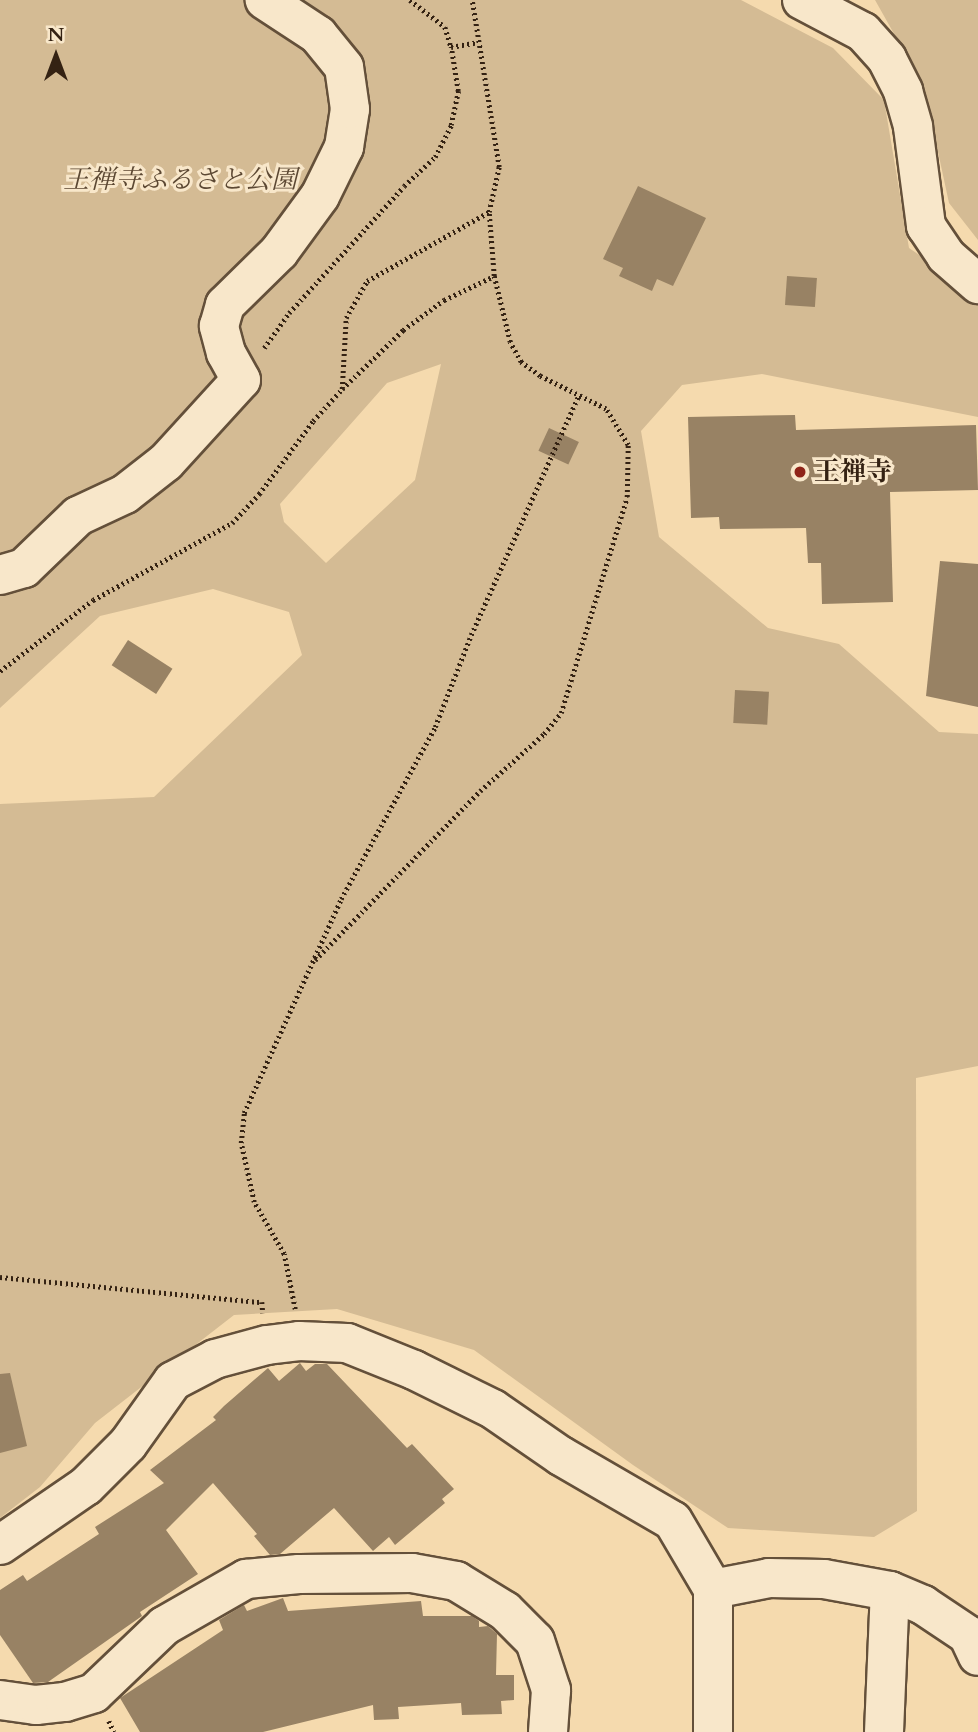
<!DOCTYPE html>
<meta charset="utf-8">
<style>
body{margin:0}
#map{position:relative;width:978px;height:1732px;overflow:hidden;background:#f5daae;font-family:Cardo,"Noto Serif JP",serif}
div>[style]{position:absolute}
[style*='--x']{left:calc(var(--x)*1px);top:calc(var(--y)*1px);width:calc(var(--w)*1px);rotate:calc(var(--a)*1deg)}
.green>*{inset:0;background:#d4bb94}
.building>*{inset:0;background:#988264;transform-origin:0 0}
.path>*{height:4.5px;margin-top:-2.25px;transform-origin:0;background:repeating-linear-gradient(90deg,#342213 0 2px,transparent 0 5.5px)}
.roads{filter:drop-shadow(2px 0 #64503a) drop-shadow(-2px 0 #64503a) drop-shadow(0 2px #64503a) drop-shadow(0 -2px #64503a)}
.minor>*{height:38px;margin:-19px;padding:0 19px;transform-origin:19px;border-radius:19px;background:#f8e7ca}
.dots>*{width:19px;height:19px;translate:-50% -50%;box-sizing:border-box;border:4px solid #f8e7ca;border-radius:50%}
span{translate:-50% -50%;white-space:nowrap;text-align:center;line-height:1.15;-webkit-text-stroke:6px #f8e7ca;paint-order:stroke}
.park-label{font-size:26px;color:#5c4833;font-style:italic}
.poi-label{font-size:26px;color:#342213;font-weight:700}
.left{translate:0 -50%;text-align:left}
.north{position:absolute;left:21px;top:21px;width:70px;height:70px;-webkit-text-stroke:5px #f8e7ca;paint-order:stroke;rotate:0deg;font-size:19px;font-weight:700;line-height:28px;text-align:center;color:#342213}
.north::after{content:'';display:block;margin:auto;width:24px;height:32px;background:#342213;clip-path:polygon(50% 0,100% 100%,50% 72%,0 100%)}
</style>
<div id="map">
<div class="green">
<i style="clip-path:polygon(evenodd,0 0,741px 0,833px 48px,884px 100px,909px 248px,978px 295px,978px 417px,762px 374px,682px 385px,641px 431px,659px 537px,768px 628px,839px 644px,939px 732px,978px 734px,978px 1066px,916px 1078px,917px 1511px,874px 1537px,728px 1528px,633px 1465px,474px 1350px,337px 1309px,234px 1315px,95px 1423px,40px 1487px,0 1518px,0 804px,154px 797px,302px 655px,289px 612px,213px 589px,100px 616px,0 708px,0 0,441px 364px,415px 480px,326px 563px,284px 522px,280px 504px,387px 383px,441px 364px)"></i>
<i style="clip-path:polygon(875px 0,978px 0,978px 240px,949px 203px,924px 87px)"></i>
</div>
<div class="building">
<i style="clip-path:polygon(638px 186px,706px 218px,673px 286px,657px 279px,652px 291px,619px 276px,623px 268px,603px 259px)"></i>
<i style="left:787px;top:276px;width:30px;height:29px;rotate:4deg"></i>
<i style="clip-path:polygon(795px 415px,796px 430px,976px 425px,978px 490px,890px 492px,893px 602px,822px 604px,821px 563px,808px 563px,806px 528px,720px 529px,719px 517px,691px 518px,688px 417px)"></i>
<i style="left:549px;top:428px;width:33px;height:25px;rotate:25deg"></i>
<i style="clip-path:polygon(940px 561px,978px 564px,978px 707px,926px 696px)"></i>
<i style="left:128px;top:640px;width:53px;height:30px;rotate:33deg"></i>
<i style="left:735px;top:690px;width:34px;height:33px;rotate:3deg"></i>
<i style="clip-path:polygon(300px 1363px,306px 1371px,315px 1364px,327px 1364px,407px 1448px,412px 1444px,454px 1489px,442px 1499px,445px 1503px,395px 1545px,389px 1537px,373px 1551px,334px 1508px,280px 1554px,270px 1555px,254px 1536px,257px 1534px,213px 1483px,166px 1530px,198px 1574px,140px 1612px,142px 1616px,48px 1682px,33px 1683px,0 1635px,0 1590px,23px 1575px,27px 1581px,99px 1534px,95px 1527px,164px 1483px,150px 1470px,216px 1420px,213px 1417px,224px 1406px,268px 1368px,279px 1381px)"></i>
<i style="clip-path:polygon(10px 1373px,27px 1446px,0 1453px,0 1374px)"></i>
<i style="clip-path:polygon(283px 1598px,288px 1611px,421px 1601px,423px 1616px,472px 1616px,479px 1621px,479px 1627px,488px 1626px,497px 1634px,496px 1675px,514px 1675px,514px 1700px,501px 1701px,502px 1714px,462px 1715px,461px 1703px,398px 1707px,399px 1719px,374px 1720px,373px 1705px,263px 1732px,140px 1732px,120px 1698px,223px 1630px,219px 1620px,244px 1605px,247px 1611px)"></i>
</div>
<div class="path">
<i style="--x:410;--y:0;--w:44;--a:37.6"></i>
<i style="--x:445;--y:27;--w:21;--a:73"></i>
<i style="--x:264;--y:348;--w:43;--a:-54.5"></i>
<i style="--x:289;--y:313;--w:171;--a:-47.8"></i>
<i style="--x:404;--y:186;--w:42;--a:-43.1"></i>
<i style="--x:435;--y:157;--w:36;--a:-63"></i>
<i style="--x:451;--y:125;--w:35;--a:-78"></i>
<i style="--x:458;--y:91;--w:45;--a:-99"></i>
<i style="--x:451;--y:47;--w:27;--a:-10"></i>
<i style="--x:342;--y:389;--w:85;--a:-44"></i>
<i style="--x:403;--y:330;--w:51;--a:-36.2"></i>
<i style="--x:444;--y:300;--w:55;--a:-25.6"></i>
<i style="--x:0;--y:671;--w:117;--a:-37.4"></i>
<i style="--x:93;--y:600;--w:159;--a:-29"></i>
<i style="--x:232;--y:523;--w:40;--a:-47"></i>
<i style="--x:259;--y:494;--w:91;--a:-53.5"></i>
<i style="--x:313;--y:421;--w:43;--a:-47.8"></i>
<i style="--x:342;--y:389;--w:71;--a:-86.8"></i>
<i style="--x:346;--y:318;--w:43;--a:-60.4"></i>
<i style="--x:367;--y:281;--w:140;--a:-29.5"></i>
<i style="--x:315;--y:960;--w:236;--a:-45.7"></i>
<i style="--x:480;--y:791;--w:86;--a:-41.7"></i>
<i style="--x:544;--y:734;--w:27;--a:-51"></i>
<i style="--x:561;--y:713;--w:226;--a:-73"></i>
<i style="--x:627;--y:497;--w:52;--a:-88.9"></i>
<i style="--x:628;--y:445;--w:42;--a:-121.4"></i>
<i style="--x:606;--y:409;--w:74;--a:-153.4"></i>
<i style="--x:540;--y:376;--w:24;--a:-144"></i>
<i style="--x:521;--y:362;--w:23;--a:-119"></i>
<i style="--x:510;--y:342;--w:68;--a:-103.6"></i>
<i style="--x:494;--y:276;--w:64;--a:-94.5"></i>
<i style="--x:489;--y:212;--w:46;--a:-77.5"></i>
<i style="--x:499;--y:167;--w:169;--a:-99.2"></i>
<i style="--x:0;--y:1277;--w:263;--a:5.5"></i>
<i style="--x:262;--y:1302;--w:11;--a:85"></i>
<i style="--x:295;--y:1309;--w:56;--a:-101.3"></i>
<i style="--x:284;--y:1254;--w:60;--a:-120"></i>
<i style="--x:254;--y:1202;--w:60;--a:-102.4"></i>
<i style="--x:241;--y:1143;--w:30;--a:-84"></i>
<i style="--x:244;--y:1113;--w:235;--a:-65.6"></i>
<i style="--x:341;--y:899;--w:196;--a:-61.3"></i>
<i style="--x:435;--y:727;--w:99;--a:-68.6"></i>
<i style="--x:471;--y:635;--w:263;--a:-65.8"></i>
<i style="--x:109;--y:1721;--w:12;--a:66"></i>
</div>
<div class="roads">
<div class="minor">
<i style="--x:802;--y:0;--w:69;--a:27.7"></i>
<i style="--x:863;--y:32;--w:36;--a:48"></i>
<i style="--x:887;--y:59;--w:36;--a:63"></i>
<i style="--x:903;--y:91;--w:37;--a:74"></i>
<i style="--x:913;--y:127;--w:100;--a:82.5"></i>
<i style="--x:926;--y:226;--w:36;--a:56"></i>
<i style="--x:946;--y:256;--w:43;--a:41.2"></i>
<i style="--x:0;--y:575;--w:25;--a:-16"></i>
<i style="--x:24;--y:568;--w:75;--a:-43.9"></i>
<i style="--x:78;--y:516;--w:52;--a:-25.1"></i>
<i style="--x:125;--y:494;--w:52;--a:-38"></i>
<i style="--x:166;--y:462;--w:111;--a:-47.6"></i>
<i style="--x:241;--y:380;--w:31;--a:-119"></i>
<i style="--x:226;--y:353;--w:28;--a:-105"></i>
<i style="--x:219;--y:326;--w:22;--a:-74"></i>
<i style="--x:225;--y:305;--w:76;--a:-44.5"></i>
<i style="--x:279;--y:252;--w:69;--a:-53.8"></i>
<i style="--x:320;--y:196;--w:55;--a:-63.9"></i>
<i style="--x:344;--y:147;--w:38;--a:-81"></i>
<i style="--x:350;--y:109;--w:42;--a:-98.1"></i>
<i style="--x:344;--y:67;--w:41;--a:-129.1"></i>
<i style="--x:318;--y:35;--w:64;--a:-146.6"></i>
<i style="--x:0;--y:1545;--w:104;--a:-34.5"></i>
<i style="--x:86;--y:1486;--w:59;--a:-45"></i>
<i style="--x:128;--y:1444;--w:77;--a:-54.5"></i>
<i style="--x:173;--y:1381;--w:47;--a:-27.6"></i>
<i style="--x:215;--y:1359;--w:54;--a:-15.1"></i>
<i style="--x:267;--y:1345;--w:32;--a:-7"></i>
<i style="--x:299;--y:1341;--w:48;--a:2.4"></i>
<i style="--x:347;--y:1343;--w:72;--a:21.9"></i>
<i style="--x:414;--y:1370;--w:88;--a:26.3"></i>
<i style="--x:493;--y:1409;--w:83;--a:34.7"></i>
<i style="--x:561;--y:1456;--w:129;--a:30.1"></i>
<i style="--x:673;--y:1521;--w:79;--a:59.5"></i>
<i style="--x:713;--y:1589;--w:143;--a:90"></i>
<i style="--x:713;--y:1589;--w:57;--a:-11.1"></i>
<i style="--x:769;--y:1578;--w:55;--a:1"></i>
<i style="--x:824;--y:1579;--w:67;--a:10.3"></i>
<i style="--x:890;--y:1591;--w:36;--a:23"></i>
<i style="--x:923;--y:1605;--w:54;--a:33.7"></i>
<i style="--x:968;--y:1635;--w:23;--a:65"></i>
<i style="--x:0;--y:1700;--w:36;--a:8"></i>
<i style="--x:36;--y:1705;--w:29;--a:-6"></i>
<i style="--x:65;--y:1702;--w:30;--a:-17"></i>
<i style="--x:94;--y:1693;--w:97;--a:-43.7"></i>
<i style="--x:164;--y:1626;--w:95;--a:-29.8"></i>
<i style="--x:246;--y:1579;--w:53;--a:-5.4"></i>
<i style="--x:299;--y:1574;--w:113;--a:-0.5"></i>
<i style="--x:412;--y:1573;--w:45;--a:10.3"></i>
<i style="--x:456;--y:1581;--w:57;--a:31.5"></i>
<i style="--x:505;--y:1611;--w:42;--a:45"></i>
<i style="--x:535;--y:1641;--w:52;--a:71.9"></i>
<i style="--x:551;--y:1690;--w:42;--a:94.1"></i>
<i style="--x:884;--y:1732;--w:141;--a:-87.6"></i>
</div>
</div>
<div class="dots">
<i style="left:800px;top:472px;background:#8f2418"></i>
</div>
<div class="park-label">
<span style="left:180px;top:180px">王禅寺ふるさと公園</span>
</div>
<div class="poi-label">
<span class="left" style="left:814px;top:472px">王禅寺</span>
</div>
<div class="north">N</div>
</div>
